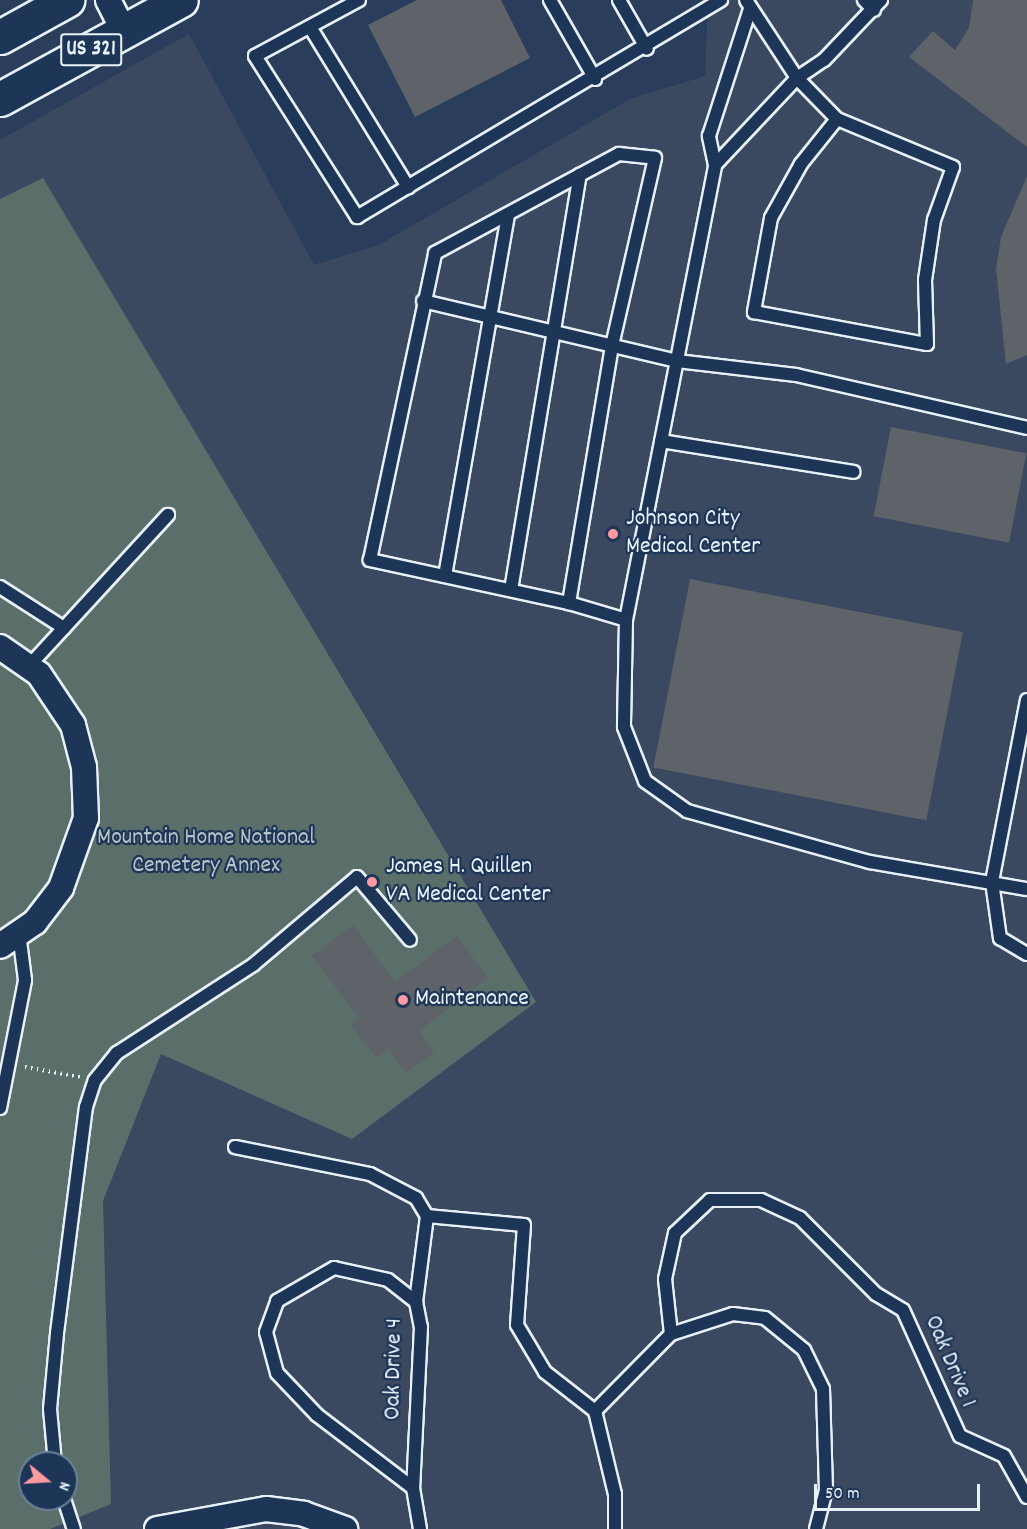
<!DOCTYPE html>
<style>
body{margin:0}
#map{position:relative;width:1027px;height:1529px;overflow:hidden;background:#2a3e5b;font-family:Dekko,sans-serif}
div>[style]{position:absolute}
[style*='--x']{left:calc(var(--x)*1px);top:calc(var(--y)*1px);width:calc(var(--w)*1px);rotate:calc(var(--a)*1deg)}
.built>*{inset:0;background:#3a495f}
.green>*{inset:0;background:#5b6f6a}
.building>*{inset:0;background:#5e6269;transform-origin:0 0}
.path>*{height:4px;margin-top:-2px;transform-origin:0;background:repeating-linear-gradient(90deg,#e8f1f8 0 1.5px,transparent 0 6px)}
.roads{filter:drop-shadow(2px 0 #e8f1f8) drop-shadow(-2px 0 #e8f1f8) drop-shadow(0 2px #e8f1f8) drop-shadow(0 -2px #e8f1f8)}
.service>*{height:12px;margin:-6px;padding:0 6px;transform-origin:6px;border-radius:6px;background:#1d3557}
.minor>*{height:24px;margin:-12px;padding:0 12px;transform-origin:12px;border-radius:12px;background:#1d3557}
.trunk>*{height:33px;margin:-16.5px;padding:0 16.5px;transform-origin:16.5px;border-radius:16.5px;background:#1d3557}
.dots>*{width:16px;height:16px;translate:-50% -50%;box-sizing:border-box;border:3px solid #1d3557;border-radius:50%}
span{translate:-50% -50%;white-space:nowrap;text-align:center;line-height:1.15;-webkit-text-stroke:4.5px #1d3557;paint-order:stroke}
.shield-label span{padding:2px 4px;background:#1d3557;border:2px solid;border-radius:4px;-webkit-text-stroke-width:0}
.shield-label{font-size:22px;color:#e8f1f8;font-weight:700}
.poi-label{font-size:24px;color:#e8f1f8}
.left{translate:0 -50%;text-align:left}
.park-label{font-size:24px;color:#b7c4c6}
.street-label{font-size:24px;color:#e8f1f8}
.north{position:absolute;left:18px;top:1451px;width:60px;height:60px;box-sizing:border-box;background:#1d3557;border:2px solid #6e8097;border-radius:50%;rotate:108deg;font-size:16px;font-weight:700;line-height:24px;text-align:center;color:#e8f1f8}
.north::after{content:'';display:block;margin:auto;width:21px;height:27px;background:#ff9aa2;clip-path:polygon(50% 0,100% 100%,50% 72%,0 100%)}
.scale{position:absolute;left:814px;top:1484px;width:166px;height:27px;box-sizing:border-box;border:3px solid #e8f1f8;border-top:0;padding-left:8px;font-size:18px;line-height:21px;white-space:nowrap;color:#e8f1f8;-webkit-text-stroke:4px #1d3557;paint-order:stroke}
</style>
<div id="map">
<div class="built">
<i style="clip-path:polygon(evenodd,708px 0,1027px 0,1027px 1529px,0 1529px,0 140px,189px 34px,314px 265px,379px 245px,630px 99px,705px 76px,708px 0,30px 1463px,66px 1463px,66px 1499px,30px 1499px,30px 1463px)"></i>
</div>
<div class="green">
<i style="clip-path:polygon(evenodd,43px 178px,536px 1002px,352px 1139px,161px 1054px,103px 1201px,111px 1504px,50px 1529px,0 1529px,0 199px,43px 178px,30px 1463px,66px 1463px,66px 1499px,30px 1499px,30px 1463px)"></i>
</div>
<div class="building">
<i style="clip-path:polygon(417px 0,501px 0,530px 58px,415px 117px,368px 25px)"></i>
<i style="clip-path:polygon(973px 0,1027px 0,1027px 147px,909px 57px,933px 31px,955px 50px,969px 28px)"></i>
<i style="clip-path:polygon(1027px 176px,1027px 355px,1006px 364px,996px 269px,1001px 237px)"></i>
<i style="left:891px;top:427px;width:138px;height:91px;rotate:11deg"></i>
<i style="left:690px;top:579px;width:278px;height:192px;rotate:11deg"></i>
<i style="clip-path:polygon(353px 925px,395px 982px,457px 936px,488px 978px,419px 1031px,434px 1052px,406px 1073px,388px 1049px,376px 1058px,350px 1024px,359px 1018px,312px 956px)"></i>
</div>
<div class="path">
<i style="--x:25;--y:1067;--w:56;--a:10.3"></i>
</div>
<div class="roads">
<div class="service">
<i style="--x:359;--y:0;--w:118;--a:151.7"></i>
<i style="--x:255;--y:56;--w:191;--a:57.6"></i>
<i style="--x:357;--y:217;--w:424;--a:-30.8"></i>
<i style="--x:550;--y:0;--w:91;--a:60.3"></i>
<i style="--x:619;--y:0;--w:56;--a:60.3"></i>
<i style="--x:864;--y:0;--w:14;--a:45"></i>
<i style="--x:310;--y:27;--w:188;--a:58.5"></i>
<i style="--x:837;--y:119;--w:58;--a:128.7"></i>
<i style="--x:801;--y:164;--w:62;--a:119.1"></i>
<i style="--x:771;--y:218;--w:96;--a:100.3"></i>
<i style="--x:754;--y:312;--w:176;--a:10.5"></i>
<i style="--x:927;--y:344;--w:64;--a:-91.8"></i>
<i style="--x:925;--y:280;--w:61;--a:-81.5"></i>
<i style="--x:934;--y:220;--w:56;--a:-70.3"></i>
<i style="--x:953;--y:167;--w:126;--a:-157.5"></i>
<i style="--x:837;--y:119;--w:57;--a:-134.3"></i>
<i style="--x:797;--y:78;--w:32;--a:-34"></i>
<i style="--x:824;--y:60;--w:83;--a:-46.5"></i>
<i style="--x:619;--y:154;--w:36;--a:6"></i>
<i style="--x:655;--y:158;--w:193;--a:102.9"></i>
<i style="--x:612;--y:346;--w:261;--a:99.5"></i>
<i style="--x:569;--y:603;--w:204;--a:-167.8"></i>
<i style="--x:370;--y:560;--w:314;--a:-78"></i>
<i style="--x:435;--y:253;--w:209;--a:-28.3"></i>
<i style="--x:715;--y:165;--w:30;--a:-102"></i>
<i style="--x:709;--y:136;--w:133;--a:-72.1"></i>
<i style="--x:423;--y:301;--w:261;--a:13.3"></i>
<i style="--x:677;--y:361;--w:120;--a:6.7"></i>
<i style="--x:796;--y:375;--w:237;--a:12.9"></i>
<i style="--x:661;--y:441;--w:195;--a:9.1"></i>
<i style="--x:445;--y:576;--w:367;--a:-80.1"></i>
<i style="--x:0;--y:587;--w:76;--a:32.6"></i>
<i style="--x:511;--y:590;--w:421;--a:-80.6"></i>
<i style="--x:569;--y:603;--w:59;--a:16.6"></i>
<i style="--x:626;--y:620;--w:107;--a:91.1"></i>
<i style="--x:624;--y:727;--w:58;--a:68.7"></i>
<i style="--x:645;--y:781;--w:52;--a:35.5"></i>
<i style="--x:687;--y:811;--w:190;--a:15.6"></i>
<i style="--x:870;--y:862;--w:159;--a:9.8"></i>
<i style="--x:626;--y:620;--w:464;--a:-78.9"></i>
<i style="--x:715;--y:165;--w:120;--a:-46.7"></i>
<i style="--x:797;--y:78;--w:93;--a:-123.2"></i>
<i style="--x:28;--y:667;--w:207;--a:-47.4"></i>
<i style="--x:1027;--y:700;--w:185;--a:100.9"></i>
<i style="--x:992;--y:882;--w:57;--a:81.9"></i>
<i style="--x:1000;--y:938;--w:31;--a:31"></i>
<i style="--x:0;--y:1108;--w:130;--a:-78.9"></i>
<i style="--x:25;--y:980;--w:47;--a:-97.3"></i>
<i style="--x:235;--y:1147;--w:138;--a:11.3"></i>
<i style="--x:370;--y:1174;--w:52;--a:27.6"></i>
<i style="--x:416;--y:1198;--w:21;--a:59"></i>
<i style="--x:416;--y:1302;--w:87;--a:-82.7"></i>
<i style="--x:427;--y:1216;--w:97;--a:5.3"></i>
<i style="--x:524;--y:1225;--w:100;--a:94"></i>
<i style="--x:517;--y:1325;--w:55;--a:59.2"></i>
<i style="--x:545;--y:1372;--w:63;--a:38"></i>
<i style="--x:595;--y:1411;--w:85;--a:76.5"></i>
<i style="--x:615;--y:1494;--w:35;--a:90"></i>
<i style="--x:671;--y:1334;--w:55;--a:-96.2"></i>
<i style="--x:665;--y:1279;--w:47;--a:-77.7"></i>
<i style="--x:675;--y:1233;--w:48;--a:-43.3"></i>
<i style="--x:710;--y:1200;--w:51;--a:0"></i>
<i style="--x:761;--y:1200;--w:43;--a:24.8"></i>
<i style="--x:800;--y:1218;--w:107;--a:45"></i>
<i style="--x:876;--y:1294;--w:31;--a:31"></i>
<i style="--x:903;--y:1310;--w:138;--a:65.7"></i>
<i style="--x:960;--y:1436;--w:48;--a:24.4"></i>
<i style="--x:1004;--y:1456;--w:47;--a:60.7"></i>
<i style="--x:595;--y:1411;--w:108;--a:-45.4"></i>
<i style="--x:671;--y:1334;--w:65;--a:-17.9"></i>
<i style="--x:733;--y:1314;--w:32;--a:7"></i>
<i style="--x:765;--y:1318;--w:50;--a:39.4"></i>
<i style="--x:804;--y:1350;--w:43;--a:64"></i>
<i style="--x:823;--y:1389;--w:101;--a:88.3"></i>
<i style="--x:826;--y:1490;--w:40;--a:104.4"></i>
<i style="--x:55;--y:1463;--w:54;--a:-95.3"></i>
<i style="--x:50;--y:1409;--w:76;--a:-84.7"></i>
<i style="--x:57;--y:1333;--w:228;--a:-82.7"></i>
<i style="--x:86;--y:1107;--w:28;--a:-72"></i>
<i style="--x:95;--y:1080;--w:35;--a:-51"></i>
<i style="--x:117;--y:1053;--w:162;--a:-32.9"></i>
<i style="--x:253;--y:965;--w:136;--a:-40.2"></i>
<i style="--x:357;--y:877;--w:82;--a:49.9"></i>
<i style="--x:413;--y:1488;--w:121;--a:-142.8"></i>
<i style="--x:317;--y:1415;--w:58;--a:-133.6"></i>
<i style="--x:277;--y:1373;--w:42;--a:-105"></i>
<i style="--x:266;--y:1332;--w:33;--a:-70"></i>
<i style="--x:277;--y:1301;--w:66;--a:-30.1"></i>
<i style="--x:334;--y:1268;--w:55;--a:12.5"></i>
<i style="--x:388;--y:1280;--w:36;--a:38"></i>
<i style="--x:416;--y:1302;--w:25;--a:79"></i>
<i style="--x:421;--y:1327;--w:161;--a:92.8"></i>
<i style="--x:413;--y:1488;--w:42;--a:80.3"></i>
<i style="--x:64;--y:1499;--w:32;--a:72"></i>
</div>
<div class="minor">
<i style="--x:108;--y:0;--w:35;--a:63"></i>
<i style="--x:0;--y:647;--w:47;--a:34.7"></i>
<i style="--x:39;--y:674;--w:61;--a:56.3"></i>
<i style="--x:73;--y:725;--w:43;--a:75.3"></i>
<i style="--x:84;--y:767;--w:51;--a:87.8"></i>
<i style="--x:86;--y:818;--w:74;--a:109.7"></i>
<i style="--x:61;--y:888;--w:43;--a:127.4"></i>
<i style="--x:35;--y:922;--w:42;--a:145.6"></i>
<i style="--x:157;--y:1529;--w:111;--a:-10.4"></i>
<i style="--x:266;--y:1509;--w:38;--a:7"></i>
<i style="--x:304;--y:1514;--w:44;--a:20.1"></i>
</div>
<div class="trunk">
<i style="--x:0;--y:37;--w:77;--a:-28.9"></i>
<i style="--x:0;--y:99;--w:206;--a:-28.7"></i>
</div>
</div>
<div class="dots">
<i style="left:613px;top:534px;background:#ff9aa2"></i>
<i style="left:372px;top:882px;background:#ff9aa2"></i>
<i style="left:403px;top:1000px;background:#ff9aa2"></i>
</div>
<div class="shield-label">
<span style="left:91px;top:50px">US 321</span>
</div>
<div class="poi-label">
<span class="left" style="left:626px;top:534px">Johnson City<br>Medical Center</span>
<span class="left" style="left:386px;top:882px">James H. Quillen<br>VA Medical Center</span>
<span class="left" style="left:415px;top:1000px">Maintenance</span>
</div>
<div class="park-label">
<span style="left:206px;top:853px">Mountain Home National<br>Cemetery Annex</span>
</div>
<div class="street-label">
<span style="left:949px;top:1362px;rotate:67deg">Oak Drive 1</span>
<span style="left:395px;top:1369px;rotate:-89deg">Oak Drive 4</span>
</div>
<div class="north">N</div>
<div class="scale">50 m</div>
</div>
